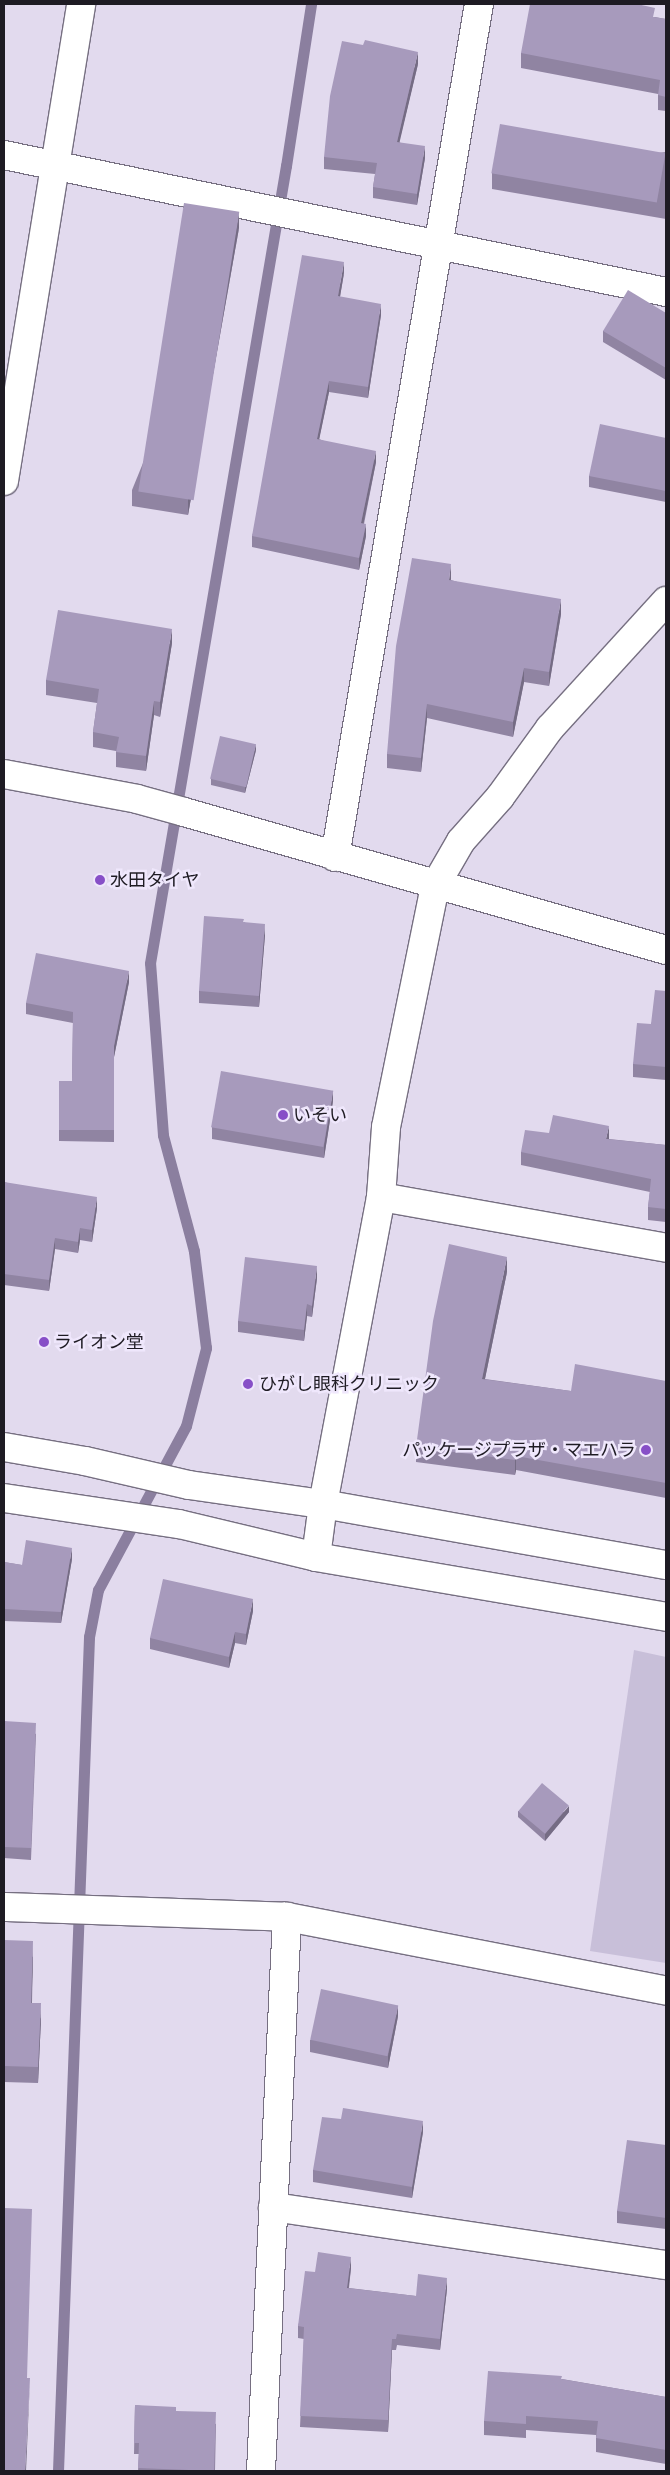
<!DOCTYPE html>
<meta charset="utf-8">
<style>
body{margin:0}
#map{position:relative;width:670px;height:2475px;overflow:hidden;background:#e2daee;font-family:Inter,"Noto Sans JP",sans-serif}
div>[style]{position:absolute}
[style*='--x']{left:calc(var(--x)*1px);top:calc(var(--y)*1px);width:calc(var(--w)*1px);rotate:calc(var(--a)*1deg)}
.green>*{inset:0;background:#c8bfd9}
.stream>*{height:11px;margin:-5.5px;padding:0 5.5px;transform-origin:5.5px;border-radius:5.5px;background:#8b7f9f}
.roads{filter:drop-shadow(1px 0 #766f81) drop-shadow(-1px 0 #766f81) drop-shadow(0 1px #766f81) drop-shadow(0 -1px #766f81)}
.minor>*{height:28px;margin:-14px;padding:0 14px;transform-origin:14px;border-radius:14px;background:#fff}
.wall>*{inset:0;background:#9084a2}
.shaded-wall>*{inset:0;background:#756c84}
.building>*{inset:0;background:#a79abc;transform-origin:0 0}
.dots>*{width:14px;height:14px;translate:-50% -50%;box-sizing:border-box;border:2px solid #efe7fc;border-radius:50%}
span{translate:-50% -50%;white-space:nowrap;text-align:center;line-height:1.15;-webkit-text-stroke:5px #efe7fc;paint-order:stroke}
.poi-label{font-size:18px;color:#1e1b23}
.left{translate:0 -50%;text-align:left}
.right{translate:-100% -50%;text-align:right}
.frame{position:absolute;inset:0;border:5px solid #1e1b23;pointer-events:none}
</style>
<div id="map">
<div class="green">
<i style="clip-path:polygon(634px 1650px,666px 1657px,666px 1963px,590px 1951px)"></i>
</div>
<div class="stream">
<i style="--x:58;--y:2471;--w:835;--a:-87.87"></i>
<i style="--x:89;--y:1637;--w:48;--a:-79.2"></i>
<i style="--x:98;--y:1590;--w:186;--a:-61.8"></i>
<i style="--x:186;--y:1426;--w:81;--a:-75.6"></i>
<i style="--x:206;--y:1348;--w:98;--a:-97.1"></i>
<i style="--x:194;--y:1251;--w:120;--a:-105"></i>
<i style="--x:163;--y:1135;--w:172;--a:-94.3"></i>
<i style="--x:150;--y:963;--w:809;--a:-80.32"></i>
<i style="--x:286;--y:166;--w:164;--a:-81.2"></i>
</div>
<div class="roads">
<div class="minor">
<i style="--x:4;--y:155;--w:676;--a:11.69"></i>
<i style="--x:4;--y:481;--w:483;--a:-80.8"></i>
<i style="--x:4;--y:774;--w:135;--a:10.6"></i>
<i style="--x:137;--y:799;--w:49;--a:15.5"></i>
<i style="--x:184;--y:812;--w:501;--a:15.98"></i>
<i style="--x:335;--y:857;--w:865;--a:-80.42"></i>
<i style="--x:381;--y:1197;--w:290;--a:10.1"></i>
<i style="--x:4;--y:1447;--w:82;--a:9.8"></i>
<i style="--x:85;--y:1461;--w:107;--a:13"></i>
<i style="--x:189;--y:1485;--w:135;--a:8.1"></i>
<i style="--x:323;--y:1504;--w:348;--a:10.1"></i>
<i style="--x:4;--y:1498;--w:177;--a:8.5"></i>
<i style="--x:179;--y:1524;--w:141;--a:13.5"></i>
<i style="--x:316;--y:1557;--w:355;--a:9.7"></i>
<i style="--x:316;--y:1557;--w:53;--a:-82.5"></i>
<i style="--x:323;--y:1504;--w:312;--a:-79.3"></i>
<i style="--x:381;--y:1197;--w:70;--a:-85.9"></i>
<i style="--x:386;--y:1127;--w:246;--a:-78.5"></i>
<i style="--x:435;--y:886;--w:52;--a:-60"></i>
<i style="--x:461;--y:841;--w:59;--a:-48.4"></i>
<i style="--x:500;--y:797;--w:85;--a:-54.1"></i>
<i style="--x:550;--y:728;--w:172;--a:-47.6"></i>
<i style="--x:4;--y:1907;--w:283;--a:2"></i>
<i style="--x:287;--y:1917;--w:386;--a:11"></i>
<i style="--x:273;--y:2207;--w:397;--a:8.4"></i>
<i style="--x:261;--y:2471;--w:555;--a:-87.31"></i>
</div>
</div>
<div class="wall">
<i style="clip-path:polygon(655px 17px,666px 19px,666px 111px,658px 110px,658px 94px,521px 68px,521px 53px)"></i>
<i style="clip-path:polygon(418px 64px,399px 142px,425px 158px,417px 205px,373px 198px,373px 187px,375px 174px,324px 169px,324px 157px)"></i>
<i style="clip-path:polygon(666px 152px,666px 219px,492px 189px,492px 173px)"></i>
<i style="clip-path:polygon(239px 228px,188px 515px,132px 506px,132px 490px)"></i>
<i style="clip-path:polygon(344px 273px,340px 297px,381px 315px,368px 398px,329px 392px,319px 439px,376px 462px,364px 524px,366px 536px,359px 570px,252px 547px,252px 536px)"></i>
<i style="clip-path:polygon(666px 313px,666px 380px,603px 342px,603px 331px)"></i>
<i style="clip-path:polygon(666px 438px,666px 502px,589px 487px,589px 476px)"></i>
<i style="clip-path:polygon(451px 580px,561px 614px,549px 686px,524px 682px,513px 737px,427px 718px,421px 772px,387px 768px,387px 754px)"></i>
<i style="clip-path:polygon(172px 643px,160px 717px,154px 715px,146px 771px,116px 767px,116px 751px,93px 747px,93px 732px,97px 703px,46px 695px,46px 680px)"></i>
<i style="clip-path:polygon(256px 750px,245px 793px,211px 785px,211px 779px)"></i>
<i style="clip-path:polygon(244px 922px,265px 935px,259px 1007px,199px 1003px,199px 991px)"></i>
<i style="clip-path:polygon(129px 982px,114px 1057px,114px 1142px,59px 1141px,59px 1081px,72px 1081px,73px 1023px,26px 1014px,26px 1003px)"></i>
<i style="clip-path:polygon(666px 991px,666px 1080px,633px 1077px,633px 1064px)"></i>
<i style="clip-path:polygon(333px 1101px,324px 1158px,212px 1139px,212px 1127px)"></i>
<i style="clip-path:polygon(609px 1139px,666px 1145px,666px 1222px,648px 1220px,648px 1207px,650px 1192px,521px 1165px,521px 1152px)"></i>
<i style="clip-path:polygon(4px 1182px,97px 1208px,92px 1242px,80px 1240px,78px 1253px,55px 1249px,49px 1291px,4px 1285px)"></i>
<i style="clip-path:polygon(507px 1272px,485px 1379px,571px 1391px,666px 1381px,666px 1498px,516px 1470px,515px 1475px,416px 1462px,416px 1447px)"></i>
<i style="clip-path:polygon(317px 1278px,312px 1317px,307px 1316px,304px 1341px,238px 1332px,238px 1321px)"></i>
<i style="clip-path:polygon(72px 1559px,61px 1623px,4px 1621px,4px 1562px,22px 1565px)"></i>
<i style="clip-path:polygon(253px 1611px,246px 1645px,235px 1643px,229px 1668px,150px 1649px,150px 1638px)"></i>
<i style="clip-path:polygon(4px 1721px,36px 1734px,31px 1860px,4px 1858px)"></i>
<i style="clip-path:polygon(518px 1811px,569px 1812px,545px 1841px,518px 1817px)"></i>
<i style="clip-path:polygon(4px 1940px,33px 1957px,32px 2003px,41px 2019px,38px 2083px,4px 2082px)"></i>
<i style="clip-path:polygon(398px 2016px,388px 2068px,310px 2052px,310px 2040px)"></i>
<i style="clip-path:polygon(423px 2132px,412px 2198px,313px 2182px,313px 2170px)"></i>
<i style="clip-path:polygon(666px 2145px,666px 2229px,617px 2223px,617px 2211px)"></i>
<i style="clip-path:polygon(351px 2268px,349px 2288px,416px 2296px,447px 2289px,440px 2350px,397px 2345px,396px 2350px,392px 2350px,388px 2432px,300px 2427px,304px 2339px,298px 2338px,298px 2326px,315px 2272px)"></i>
<i style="clip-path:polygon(562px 2379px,666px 2397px,666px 2464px,596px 2452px,596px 2435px,526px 2430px,526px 2438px,484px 2435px,484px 2421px)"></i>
<i style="clip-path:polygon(135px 2405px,176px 2411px,216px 2424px,215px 2471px,138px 2471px,139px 2454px,134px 2454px)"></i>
</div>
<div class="shaded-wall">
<i style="clip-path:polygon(418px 52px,418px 64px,397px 153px,397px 142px)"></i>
<i style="clip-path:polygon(425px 146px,425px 158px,417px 205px,417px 194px)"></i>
<i style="clip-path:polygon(239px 212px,239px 228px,188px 515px,188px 500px)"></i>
<i style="clip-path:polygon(344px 262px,344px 273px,338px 308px,338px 296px)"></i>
<i style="clip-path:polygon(381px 304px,381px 315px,368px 398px,368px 387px)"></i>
<i style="clip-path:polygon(329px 381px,329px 392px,317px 450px,317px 439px)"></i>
<i style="clip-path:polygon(376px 451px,376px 462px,361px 535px,361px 523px)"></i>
<i style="clip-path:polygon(366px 524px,366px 536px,359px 570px,359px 558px)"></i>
<i style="clip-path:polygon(451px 564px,451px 579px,449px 594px,449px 580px)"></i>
<i style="clip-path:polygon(561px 599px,561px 614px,549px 686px,549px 672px)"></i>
<i style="clip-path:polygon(172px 629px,172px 643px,160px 717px,160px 702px)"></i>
<i style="clip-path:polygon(524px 668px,524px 682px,513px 737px,513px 722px)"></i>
<i style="clip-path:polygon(154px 701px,154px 715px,146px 771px,146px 756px)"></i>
<i style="clip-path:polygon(427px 704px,427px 718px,421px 772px,421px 758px)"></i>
<i style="clip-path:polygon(256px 744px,256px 750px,245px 793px,245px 787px)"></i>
<i style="clip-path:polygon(265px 924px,265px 935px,259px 1007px,259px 996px)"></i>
<i style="clip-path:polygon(129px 971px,129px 982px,114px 1057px,114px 1046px)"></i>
<i style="clip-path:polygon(333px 1090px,333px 1101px,324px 1158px,324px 1146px)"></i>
<i style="clip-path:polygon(609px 1126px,609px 1139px,606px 1139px)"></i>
<i style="clip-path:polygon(97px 1197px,97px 1208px,92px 1242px,92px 1230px)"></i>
<i style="clip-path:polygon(80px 1228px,80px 1240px,78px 1253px,78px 1242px)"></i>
<i style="clip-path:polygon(55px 1238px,55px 1249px,49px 1291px,49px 1280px)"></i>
<i style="clip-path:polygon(507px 1257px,507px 1272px,482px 1393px,482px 1379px)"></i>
<i style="clip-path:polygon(317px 1266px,317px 1278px,312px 1317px,312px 1306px)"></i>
<i style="clip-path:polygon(307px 1304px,307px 1316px,304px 1341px,304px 1330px)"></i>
<i style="clip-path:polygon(516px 1456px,516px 1470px,515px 1475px,515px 1460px)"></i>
<i style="clip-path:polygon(72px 1548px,72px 1559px,61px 1623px,61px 1612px)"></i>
<i style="clip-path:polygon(253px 1599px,253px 1611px,246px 1645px,246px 1634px)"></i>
<i style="clip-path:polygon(235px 1632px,235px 1643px,229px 1668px,229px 1657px)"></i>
<i style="clip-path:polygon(569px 1806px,569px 1812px,545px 1841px,545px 1834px)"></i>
<i style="clip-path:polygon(33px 1941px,33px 1957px,31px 2018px,31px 2003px)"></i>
<i style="clip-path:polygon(41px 2003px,41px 2019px,38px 2083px,38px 2067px)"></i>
<i style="clip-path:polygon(398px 2005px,398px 2016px,388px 2068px,388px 2056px)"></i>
<i style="clip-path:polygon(423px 2121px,423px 2132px,412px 2198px,412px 2187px)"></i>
<i style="clip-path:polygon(351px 2257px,351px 2268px,347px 2299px,347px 2288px)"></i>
<i style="clip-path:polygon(447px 2278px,447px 2289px,440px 2350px,440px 2339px)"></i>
<i style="clip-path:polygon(392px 2339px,392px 2350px,388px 2432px,388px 2420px)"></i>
<i style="clip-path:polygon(30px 2378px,26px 2471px,25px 2471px)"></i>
</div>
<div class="building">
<i style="clip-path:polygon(530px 4px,637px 4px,655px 8px,653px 17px,666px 19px,666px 97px,658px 95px,660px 80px,521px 53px)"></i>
<i style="clip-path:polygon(365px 40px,418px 52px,397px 142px,425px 146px,417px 194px,373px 187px,377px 163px,324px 157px,330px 96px,342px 41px,363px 45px)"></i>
<i style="left:500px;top:124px;width:168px;height:50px;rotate:10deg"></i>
<i style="left:184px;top:203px;width:56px;height:292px;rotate:9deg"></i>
<i style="clip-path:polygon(302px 255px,344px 262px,338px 296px,381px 304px,368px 387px,329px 381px,317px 439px,376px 451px,361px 523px,366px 524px,359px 558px,252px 536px)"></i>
<i style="clip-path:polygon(628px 290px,666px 313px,666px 368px,603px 331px)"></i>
<i style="clip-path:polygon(600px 424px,666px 438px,666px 491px,589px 476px)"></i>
<i style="clip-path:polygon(412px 558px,451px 564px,449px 580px,561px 599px,549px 672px,524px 668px,513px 722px,427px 704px,421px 758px,387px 754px,396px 646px)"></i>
<i style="clip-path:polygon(58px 610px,172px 629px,160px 702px,154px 701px,146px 756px,116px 752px,119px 737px,93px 732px,99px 689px,46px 680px)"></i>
<i style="left:220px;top:736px;width:37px;height:44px;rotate:13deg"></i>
<i style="clip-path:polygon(204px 916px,244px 919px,243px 922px,265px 924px,259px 996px,199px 991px)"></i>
<i style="clip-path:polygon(36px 953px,129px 971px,114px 1046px,114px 1130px,59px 1130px,59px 1081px,72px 1081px,73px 1012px,26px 1003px)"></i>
<i style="clip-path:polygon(655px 990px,666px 991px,666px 1067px,633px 1064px,637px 1023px,651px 1024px)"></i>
<i style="left:221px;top:1071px;width:114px;height:57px;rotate:10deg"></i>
<i style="clip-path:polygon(553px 1115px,609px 1126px,606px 1139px,666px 1145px,666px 1209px,648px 1207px,651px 1179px,521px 1152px,525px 1130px,549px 1133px)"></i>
<i style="clip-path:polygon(4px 1182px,97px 1197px,92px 1230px,80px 1228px,78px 1242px,55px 1238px,49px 1280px,4px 1274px)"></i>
<i style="clip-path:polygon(449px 1244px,507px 1257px,482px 1379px,571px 1391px,575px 1364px,666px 1381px,666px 1483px,516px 1456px,515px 1460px,416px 1447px,433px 1321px)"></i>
<i style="clip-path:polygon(245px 1257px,317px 1266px,312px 1306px,307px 1304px,304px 1330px,238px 1321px)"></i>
<i style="clip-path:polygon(26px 1540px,72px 1548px,61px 1612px,4px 1609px,4px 1562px,22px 1565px)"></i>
<i style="clip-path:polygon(163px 1579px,253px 1599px,246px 1634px,235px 1632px,229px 1657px,150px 1638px)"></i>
<i style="clip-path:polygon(4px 1721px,36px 1723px,31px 1848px,4px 1847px)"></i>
<i style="left:542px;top:1783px;width:35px;height:37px;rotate:40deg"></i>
<i style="clip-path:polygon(4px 1940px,33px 1941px,31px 2003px,41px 2003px,38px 2067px,4px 2066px)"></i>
<i style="left:321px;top:1989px;width:79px;height:52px;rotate:12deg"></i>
<i style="clip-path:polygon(343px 2108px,423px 2121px,412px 2187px,313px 2170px,322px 2117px,341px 2119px)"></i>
<i style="clip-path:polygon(627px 2140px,666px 2145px,666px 2218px,617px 2211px)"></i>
<i style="clip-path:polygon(4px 2208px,32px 2209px,27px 2378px,30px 2378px,25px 2471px,4px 2471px)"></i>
<i style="clip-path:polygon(318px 2252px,351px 2257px,347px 2288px,416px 2296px,418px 2274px,447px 2278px,440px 2339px,397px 2334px,396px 2339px,392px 2339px,388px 2420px,300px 2416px,304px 2327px,298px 2326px,305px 2271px,315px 2272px)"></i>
<i style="clip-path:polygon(488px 2371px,562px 2376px,561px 2379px,666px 2397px,666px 2450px,596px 2438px,598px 2421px,526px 2416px,526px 2424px,484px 2421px)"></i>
<i style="clip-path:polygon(135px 2405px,176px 2407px,176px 2411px,216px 2412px,214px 2471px,138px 2468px,139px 2443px,134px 2443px)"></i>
</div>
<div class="dots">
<i style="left:100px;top:880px;background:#874fc7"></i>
<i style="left:283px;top:1115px;background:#874fc7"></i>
<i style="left:44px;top:1342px;background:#874fc7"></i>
<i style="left:248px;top:1384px;background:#874fc7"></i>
<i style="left:646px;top:1450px;background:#874fc7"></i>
</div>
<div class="poi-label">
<span class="left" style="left:110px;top:880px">水田タイヤ</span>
<span class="left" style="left:293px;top:1115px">いそい</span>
<span class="left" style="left:54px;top:1342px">ライオン堂</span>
<span class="left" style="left:259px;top:1384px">ひがし眼科クリニック</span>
<span class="right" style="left:636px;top:1450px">パッケージプラザ・マエハラ</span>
</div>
<div class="frame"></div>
</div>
